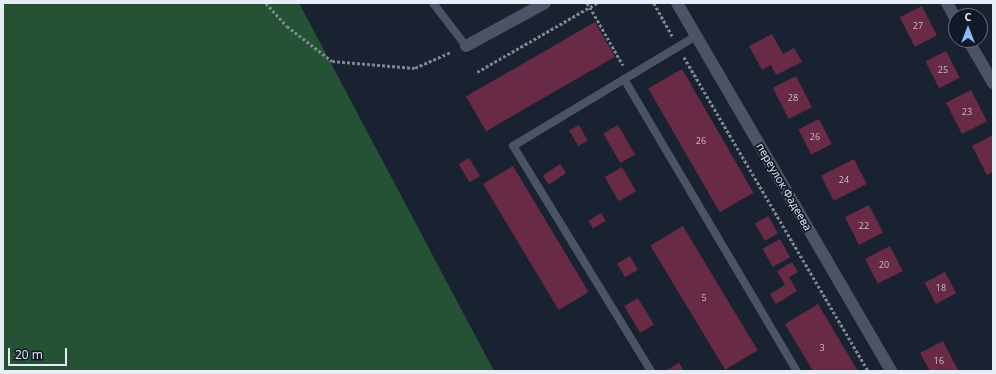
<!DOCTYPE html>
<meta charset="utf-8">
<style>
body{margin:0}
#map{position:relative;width:996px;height:374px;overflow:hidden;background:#192231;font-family:"Open Sans",sans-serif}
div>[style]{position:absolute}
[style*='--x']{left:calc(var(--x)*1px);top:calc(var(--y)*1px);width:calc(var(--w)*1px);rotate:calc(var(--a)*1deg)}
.green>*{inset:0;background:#255135}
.building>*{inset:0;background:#682a44;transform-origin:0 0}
.path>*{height:2.5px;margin-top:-1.25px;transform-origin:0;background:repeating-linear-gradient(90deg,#7d8591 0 3px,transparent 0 5px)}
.lane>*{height:8px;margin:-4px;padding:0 4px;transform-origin:4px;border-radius:4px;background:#4a5465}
.street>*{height:12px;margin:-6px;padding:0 6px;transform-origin:6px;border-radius:6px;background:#4a5465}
.secondary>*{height:12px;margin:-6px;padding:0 6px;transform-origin:6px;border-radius:6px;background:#4a5465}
span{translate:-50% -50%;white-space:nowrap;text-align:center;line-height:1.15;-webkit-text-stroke:3.5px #101927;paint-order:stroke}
.number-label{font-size:9px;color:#c6bcca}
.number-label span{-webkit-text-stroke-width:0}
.street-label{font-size:11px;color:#e6edf7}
.frame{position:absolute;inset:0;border:4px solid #e6edf7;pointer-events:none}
.north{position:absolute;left:948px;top:8px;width:40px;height:40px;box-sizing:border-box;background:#101927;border:1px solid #666e7a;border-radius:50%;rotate:0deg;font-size:11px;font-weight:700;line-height:16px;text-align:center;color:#e6edf7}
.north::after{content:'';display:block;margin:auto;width:14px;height:18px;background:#8bb9fc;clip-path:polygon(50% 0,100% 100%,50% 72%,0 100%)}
.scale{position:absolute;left:8px;top:348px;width:59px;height:18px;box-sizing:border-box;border:2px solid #e6edf7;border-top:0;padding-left:5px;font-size:12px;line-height:14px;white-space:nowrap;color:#e6edf7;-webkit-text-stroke:3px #101927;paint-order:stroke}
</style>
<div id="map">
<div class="green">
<i style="clip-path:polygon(3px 3px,299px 3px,494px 371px,3px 371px)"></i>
</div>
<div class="building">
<i style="left:922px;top:6px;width:33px;height:25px;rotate:63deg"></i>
<i style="left:595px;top:22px;width:40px;height:149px;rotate:60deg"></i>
<i style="clip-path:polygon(772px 34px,783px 54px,794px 48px,802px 62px,776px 75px,771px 65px,762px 70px,749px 46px)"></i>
<i style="left:946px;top:51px;width:30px;height:23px;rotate:63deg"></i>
<i style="left:682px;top:69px;width:143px;height:39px;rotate:60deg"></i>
<i style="left:796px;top:76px;width:35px;height:26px;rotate:63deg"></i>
<i style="left:971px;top:90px;width:35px;height:28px;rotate:63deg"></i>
<i style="left:819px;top:119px;width:28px;height:23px;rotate:63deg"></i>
<i style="left:579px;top:125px;width:18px;height:11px;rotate:61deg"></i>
<i style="left:618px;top:125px;width:34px;height:17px;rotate:60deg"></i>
<i style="clip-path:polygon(993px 135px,993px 172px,987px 175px,972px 146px)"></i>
<i style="left:469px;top:158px;width:21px;height:12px;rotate:59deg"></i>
<i style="left:854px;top:159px;width:28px;height:37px;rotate:63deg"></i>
<i style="left:560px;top:164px;width:11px;height:21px;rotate:56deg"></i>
<i style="left:513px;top:166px;width:147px;height:35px;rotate:59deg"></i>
<i style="left:622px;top:167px;width:28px;height:20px;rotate:60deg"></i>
<i style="left:869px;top:205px;width:31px;height:27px;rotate:63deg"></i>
<i style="left:601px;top:213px;width:9px;height:15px;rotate:58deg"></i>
<i style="left:768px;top:216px;width:20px;height:15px;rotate:60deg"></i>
<i style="left:683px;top:226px;width:145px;height:38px;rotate:59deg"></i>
<i style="left:780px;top:239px;width:21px;height:20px;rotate:61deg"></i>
<i style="left:890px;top:246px;width:28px;height:28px;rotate:63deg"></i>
<i style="left:630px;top:256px;width:16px;height:15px;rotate:60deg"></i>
<i style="clip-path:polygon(792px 262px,798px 272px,789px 277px,797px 291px,776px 304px,770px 294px,785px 285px,777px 271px)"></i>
<i style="left:945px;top:272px;width:24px;height:23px;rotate:62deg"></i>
<i style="left:638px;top:298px;width:31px;height:16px;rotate:59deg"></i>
<i style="clip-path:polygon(818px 304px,858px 371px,813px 371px,785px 324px)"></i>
<i style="clip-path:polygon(943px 341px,958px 370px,930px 371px,920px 353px)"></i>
<i style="clip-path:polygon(679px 363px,684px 371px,668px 371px,667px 370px)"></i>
</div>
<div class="path">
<i style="--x:266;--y:3;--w:31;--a:48"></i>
<i style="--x:287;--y:26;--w:57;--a:37.9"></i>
<i style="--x:332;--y:61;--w:83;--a:4.8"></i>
<i style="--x:415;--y:68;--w:39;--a:-24"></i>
<i style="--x:587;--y:3;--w:5;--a:53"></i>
<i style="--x:590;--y:7;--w:8;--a:-30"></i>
<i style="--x:654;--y:3;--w:38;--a:61"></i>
<i style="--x:684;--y:57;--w:364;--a:59.6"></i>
<i style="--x:477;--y:72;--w:130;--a:-29.9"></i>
<i style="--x:590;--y:7;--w:67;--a:60.4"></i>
</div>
<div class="lane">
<i style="--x:433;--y:3;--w:54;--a:52.5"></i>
<i style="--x:624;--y:79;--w:339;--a:59.4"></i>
<i style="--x:651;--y:371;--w:264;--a:-121.5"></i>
<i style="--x:513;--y:146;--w:214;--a:-31"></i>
</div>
<div class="street">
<i style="--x:677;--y:3;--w:426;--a:59.8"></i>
<i style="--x:947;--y:3;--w:18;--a:61"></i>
<i style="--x:968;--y:40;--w:50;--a:59.8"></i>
</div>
<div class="secondary">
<i style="--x:466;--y:46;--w:90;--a:-28.6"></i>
</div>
<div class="number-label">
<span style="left:918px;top:26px">27</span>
<span style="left:943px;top:70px">25</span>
<span style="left:793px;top:98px">28</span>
<span style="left:967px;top:112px">23</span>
<span style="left:815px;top:137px">26</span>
<span style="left:701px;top:141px">26</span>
<span style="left:844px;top:180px">24</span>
<span style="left:864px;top:226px">22</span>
<span style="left:884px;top:265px">20</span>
<span style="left:941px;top:288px">18</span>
<span style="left:704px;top:298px">5</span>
<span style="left:822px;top:348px">3</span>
<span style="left:939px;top:361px">16</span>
</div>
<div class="street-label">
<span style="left:784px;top:187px;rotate:60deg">переулок Фадеева</span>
</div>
<div class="frame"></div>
<div class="north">С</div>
<div class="scale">20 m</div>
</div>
